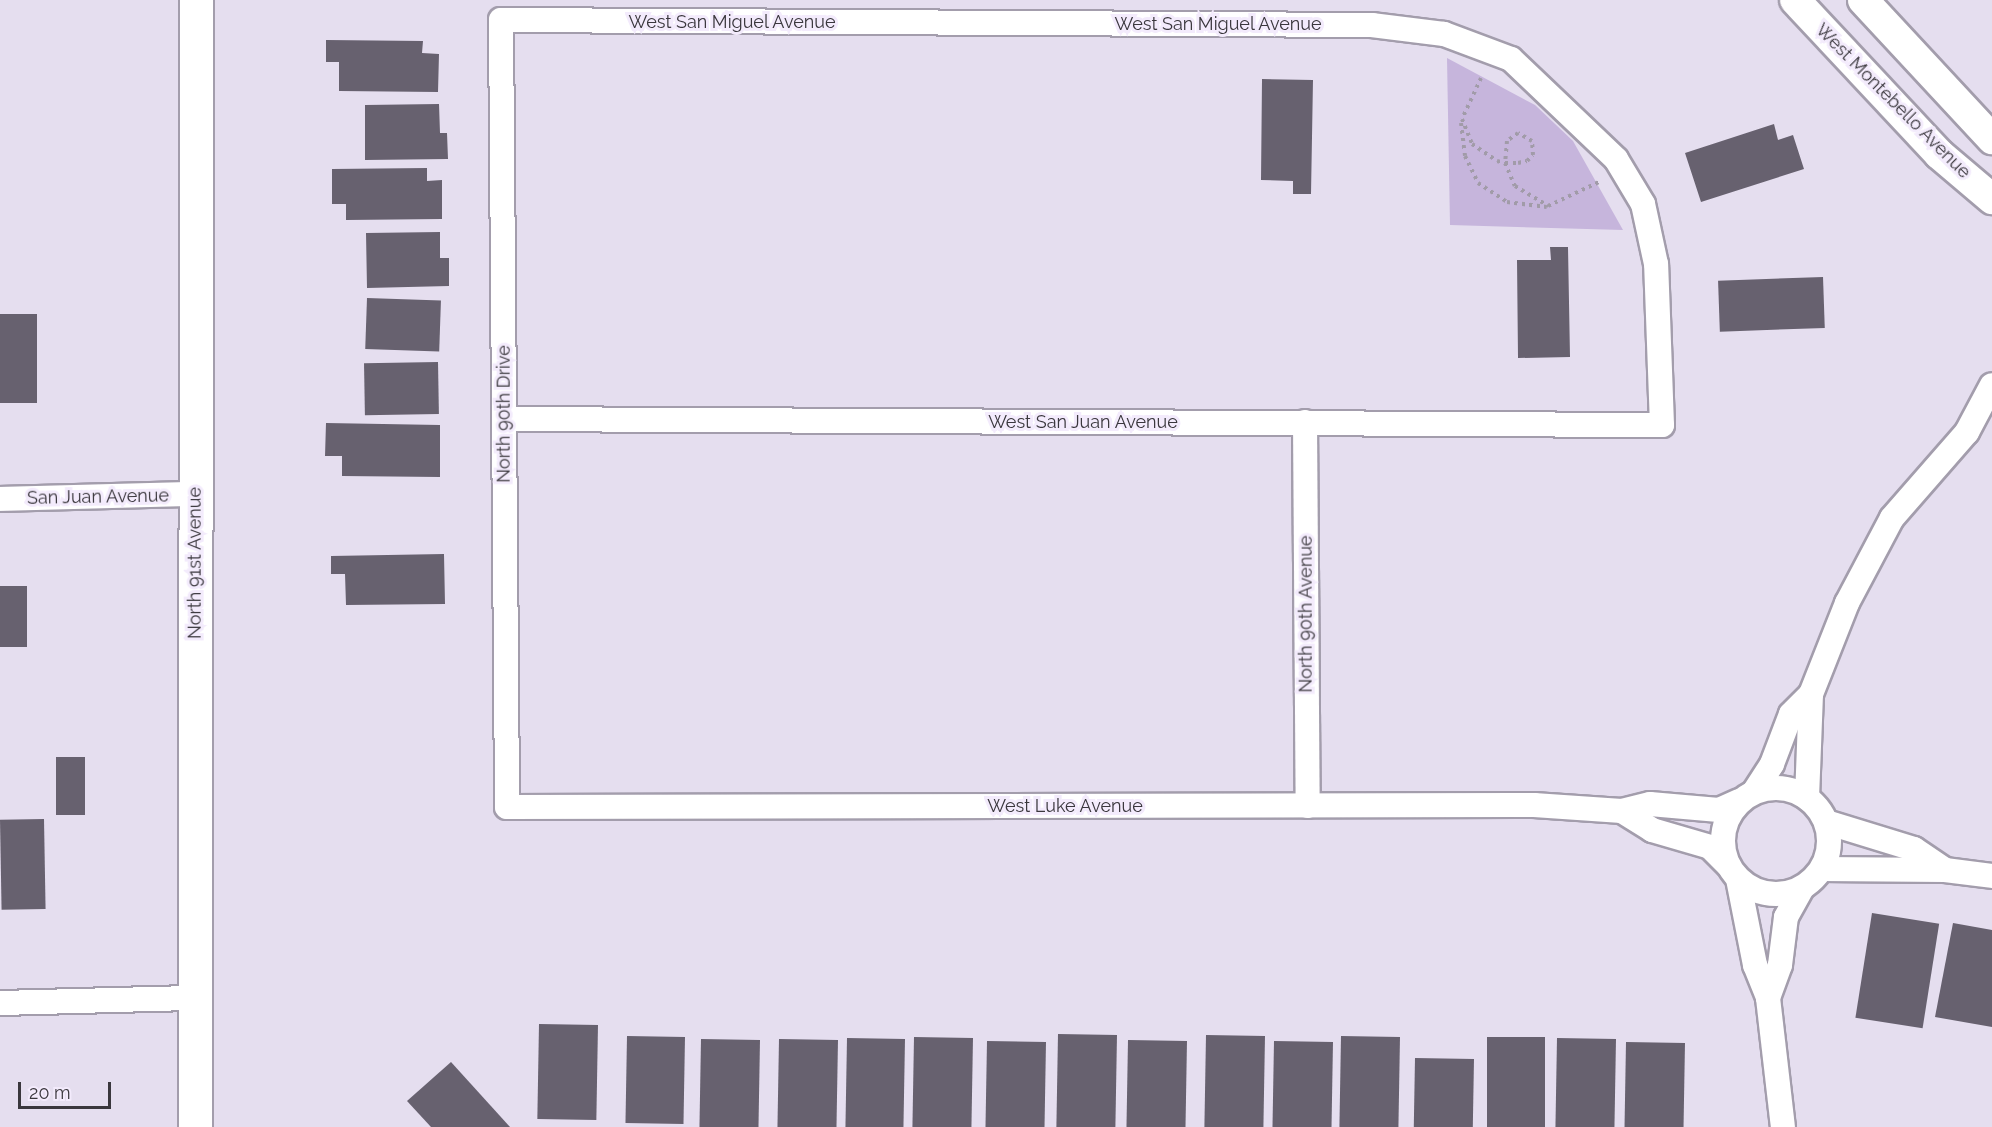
<!DOCTYPE html>
<style>
body{margin:0}
#map{position:relative;width:1992px;height:1127px;overflow:hidden;background:#e5deef;font-family:Raleway,sans-serif}
div>[style]{position:absolute}
[style*='--x']{left:calc(var(--x)*1px);top:calc(var(--y)*1px);width:calc(var(--w)*1px);rotate:calc(var(--a)*1deg)}
.green>*{inset:0;background:#c6b5dc}
.building>*{inset:0;background:#67616f;transform-origin:0 0}
.path>*{height:4px;margin-top:-2px;transform-origin:0;background:repeating-linear-gradient(90deg,#a19ba8 0 3px,transparent 0 7.5px)}
.roads{filter:drop-shadow(2px 0 #a39dac) drop-shadow(-2px 0 #a39dac) drop-shadow(0 2px #a39dac) drop-shadow(0 -2px #a39dac)}
.minor>*{height:24px;margin:-12px;padding:0 12px;transform-origin:12px;border-radius:12px;background:#fff}
.minor>.ring{margin:-12px;padding:0;box-sizing:content-box;background:none;border:24px solid #fff;border-radius:50%}
.tertiary>*{height:30px;margin:-15px;padding:0 15px;transform-origin:15px;border-radius:15px;background:#fff}
.secondary>*{height:33px;margin:-16.5px;padding:0 16.5px;transform-origin:16.5px;border-radius:16.5px;background:#fff}
span{translate:-50% -50%;white-space:nowrap;text-align:center;line-height:1.15;-webkit-text-stroke:6px #f3ebfc;paint-order:stroke}
.street-label{font-size:18px;color:#3a373d}
.scale{position:absolute;left:18px;top:1082px;width:93px;height:27px;box-sizing:border-box;border:3px solid #3a373d;border-top:0;padding-left:8px;font-size:18px;line-height:21px;white-space:nowrap;color:#3a373d;-webkit-text-stroke:4px #f3ebfc;paint-order:stroke}
</style>
<div id="map">
<div class="green">
<i style="clip-path:polygon(1447px 58px,1535px 105px,1573px 141px,1623px 230px,1450px 225px)"></i>
</div>
<div class="building">
<i style="clip-path:polygon(326px 40px,423px 41px,422px 53px,439px 54px,438px 92px,339px 91px,339px 62px,326px 62px)"></i>
<i style="clip-path:polygon(1262px 79px,1313px 80px,1311px 194px,1293px 194px,1293px 181px,1261px 180px)"></i>
<i style="clip-path:polygon(439px 104px,440px 133px,447px 133px,448px 159px,365px 160px,365px 105px)"></i>
<i style="clip-path:polygon(1774px 124px,1778px 140px,1793px 135px,1804px 169px,1701px 202px,1685px 153px)"></i>
<i style="clip-path:polygon(427px 168px,427px 181px,442px 180px,442px 219px,346px 220px,346px 204px,332px 204px,332px 169px)"></i>
<i style="clip-path:polygon(440px 232px,440px 258px,449px 258px,449px 286px,367px 288px,366px 233px)"></i>
<i style="clip-path:polygon(1550px 247px,1568px 247px,1570px 357px,1518px 358px,1517px 260px,1551px 260px)"></i>
<i style="left:1823px;top:277px;width:51px;height:105px;rotate:88deg"></i>
<i style="left:367px;top:298px;width:74px;height:51px;rotate:2deg"></i>
<i style="left:0;top:314px;width:37px;height:89px"></i>
<i style="left:438px;top:362px;width:52px;height:74px;rotate:89deg"></i>
<i style="clip-path:polygon(326px 423px,440px 425px,440px 477px,342px 476px,342px 456px,325px 456px)"></i>
<i style="clip-path:polygon(444px 554px,445px 604px,346px 605px,345px 574px,331px 574px,331px 556px)"></i>
<i style="left:0;top:586px;width:27px;height:61px"></i>
<i style="left:56px;top:757px;width:29px;height:58px"></i>
<i style="left:44px;top:819px;width:90px;height:44px;rotate:89deg"></i>
<i style="left:1872px;top:913px;width:68px;height:106px;rotate:9deg"></i>
<i style="clip-path:polygon(1953px 923px,1992px 930px,1992px 1027px,1935px 1017px)"></i>
<i style="left:539px;top:1024px;width:59px;height:95px;rotate:1deg"></i>
<i style="left:1058px;top:1034px;width:59px;height:93px;rotate:1deg"></i>
<i style="left:1206px;top:1035px;width:59px;height:92px;rotate:1deg"></i>
<i style="left:627px;top:1036px;width:58px;height:87px;rotate:1deg"></i>
<i style="left:1341px;top:1036px;width:59px;height:91px;rotate:1deg"></i>
<i style="left:914px;top:1037px;width:59px;height:90px;rotate:1deg"></i>
<i style="left:1487px;top:1037px;width:58px;height:90px"></i>
<i style="left:847px;top:1038px;width:58px;height:89px;rotate:1deg"></i>
<i style="left:1557px;top:1038px;width:59px;height:89px;rotate:1deg"></i>
<i style="left:701px;top:1039px;width:59px;height:88px;rotate:1deg"></i>
<i style="left:779px;top:1039px;width:59px;height:88px;rotate:1deg"></i>
<i style="left:1128px;top:1040px;width:59px;height:87px;rotate:1deg"></i>
<i style="left:987px;top:1041px;width:59px;height:86px;rotate:1deg"></i>
<i style="left:1274px;top:1041px;width:59px;height:86px;rotate:1deg"></i>
<i style="left:1626px;top:1042px;width:59px;height:85px;rotate:1deg"></i>
<i style="left:1415px;top:1058px;width:59px;height:69px;rotate:1deg"></i>
<i style="clip-path:polygon(451px 1062px,510px 1127px,431px 1127px,407px 1101px)"></i>
</div>
<div class="path">
<i style="--x:1481;--y:78;--w:45;--a:114.9"></i>
<i style="--x:1462;--y:119;--w:27;--a:68"></i>
<i style="--x:1472;--y:144;--w:30;--a:34"></i>
<i style="--x:1497;--y:161;--w:8;--a:14"></i>
<i style="--x:1505;--y:163;--w:13;--a:0"></i>
<i style="--x:1518;--y:163;--w:9;--a:-13"></i>
<i style="--x:1527;--y:161;--w:8;--a:-45"></i>
<i style="--x:1533;--y:155;--w:14;--a:-94"></i>
<i style="--x:1532;--y:141;--w:16;--a:-150"></i>
<i style="--x:1518;--y:133;--w:14;--a:144"></i>
<i style="--x:1507;--y:141;--w:22;--a:95"></i>
<i style="--x:1505;--y:163;--w:25;--a:67"></i>
<i style="--x:1515;--y:186;--w:39;--a:31"></i>
<i style="--x:1548;--y:206;--w:56;--a:-25.2"></i>
<i style="--x:1461;--y:123;--w:33;--a:83"></i>
<i style="--x:1465;--y:156;--w:30;--a:64"></i>
<i style="--x:1478;--y:183;--w:35;--a:33"></i>
<i style="--x:1507;--y:202;--w:40;--a:7.1"></i>
</div>
<div class="roads">
<div class="minor">
<i style="--x:504;--y:419;--w:1158;--a:0.3"></i>
<i style="--x:1662;--y:425;--w:161;--a:-92.1"></i>
<i style="--x:1656;--y:264;--w:61;--a:-102.2"></i>
<i style="--x:1643;--y:204;--w:52;--a:-121"></i>
<i style="--x:1616;--y:159;--w:145;--a:-136.4"></i>
<i style="--x:1511;--y:59;--w:72;--a:-159.5"></i>
<i style="--x:1444;--y:34;--w:73;--a:-172.9"></i>
<i style="--x:1372;--y:25;--w:871;--a:-179.67"></i>
<i style="--x:501;--y:20;--w:787;--a:89.56"></i>
<i style="--x:507;--y:807;--w:1027;--a:-0.11"></i>
<i style="--x:1534;--y:805;--w:88;--a:3.9"></i>
<i style="--x:1622;--y:811;--w:29;--a:-14"></i>
<i style="--x:1650;--y:804;--w:69;--a:5"></i>
<i style="--x:1719;--y:810;--w:22;--a:-24"></i>
<i style="--x:1305;--y:422;--w:384;--a:89.6"></i>
<i style="--x:0;--y:499;--w:195;--a:-1.5"></i>
<i class="ring" style="left:1723px;top:788px;width:82px;height:82px"></i>
<i style="--x:1754;--y:792;--w:33;--a:-57"></i>
<i style="--x:1772;--y:764;--w:53;--a:-69.2"></i>
<i style="--x:1791;--y:714;--w:28;--a:-45"></i>
<i style="--x:1811;--y:694;--w:98;--a:-68.4"></i>
<i style="--x:1847;--y:603;--w:96;--a:-62.1"></i>
<i style="--x:1892;--y:518;--w:114;--a:-48.9"></i>
<i style="--x:1967;--y:432;--w:53;--a:-62"></i>
<i style="--x:1807;--y:798;--w:104;--a:-87.8"></i>
<i style="--x:1622;--y:811;--w:36;--a:32"></i>
<i style="--x:1652;--y:830;--w:60;--a:16.3"></i>
<i style="--x:1710;--y:847;--w:25;--a:45"></i>
<i style="--x:1826;--y:822;--w:92;--a:17.1"></i>
<i style="--x:1914;--y:849;--w:37;--a:34"></i>
<i style="--x:1822;--y:869;--w:123;--a:0.5"></i>
<i style="--x:1945;--y:870;--w:47;--a:7.3"></i>
<i style="--x:1738;--y:879;--w:88;--a:78.8"></i>
<i style="--x:1755;--y:965;--w:35;--a:68"></i>
<i style="--x:1768;--y:998;--w:130;--a:83.4"></i>
<i style="--x:1768;--y:998;--w:35;--a:-70"></i>
<i style="--x:1780;--y:965;--w:48;--a:-82.9"></i>
<i style="--x:1786;--y:917;--w:33;--a:-61"></i>
<i style="--x:0;--y:1003;--w:195;--a:-1.5"></i>
</div>
<div class="tertiary">
<i style="--x:1795;--y:0;--w:211;--a:46.9"></i>
<i style="--x:1939;--y:154;--w:70;--a:40.3"></i>
<i style="--x:1863;--y:0;--w:190;--a:47.1"></i>
</div>
<div class="secondary">
<i style="--x:195;--y:1127;--w:1127;--a:-89.95"></i>
</div>
</div>
<div class="street-label">
<span style="left:732px;top:22px">West San Miguel Avenue</span>
<span style="left:1218px;top:24px">West San Miguel Avenue</span>
<span style="left:1893px;top:101px;rotate:45deg">West Montebello Avenue</span>
<span style="left:504px;top:414px;rotate:-90deg">North 90th Drive</span>
<span style="left:1083px;top:422px">West San Juan Avenue</span>
<span style="left:98px;top:497px;rotate:-1deg">San Juan Avenue</span>
<span style="left:195px;top:563px;rotate:-90deg">North 91st Avenue</span>
<span style="left:1306px;top:614px;rotate:-90deg">North 90th Avenue</span>
<span style="left:1065px;top:806px">West Luke Avenue</span>
</div>
<div class="scale">20 m</div>
</div>
